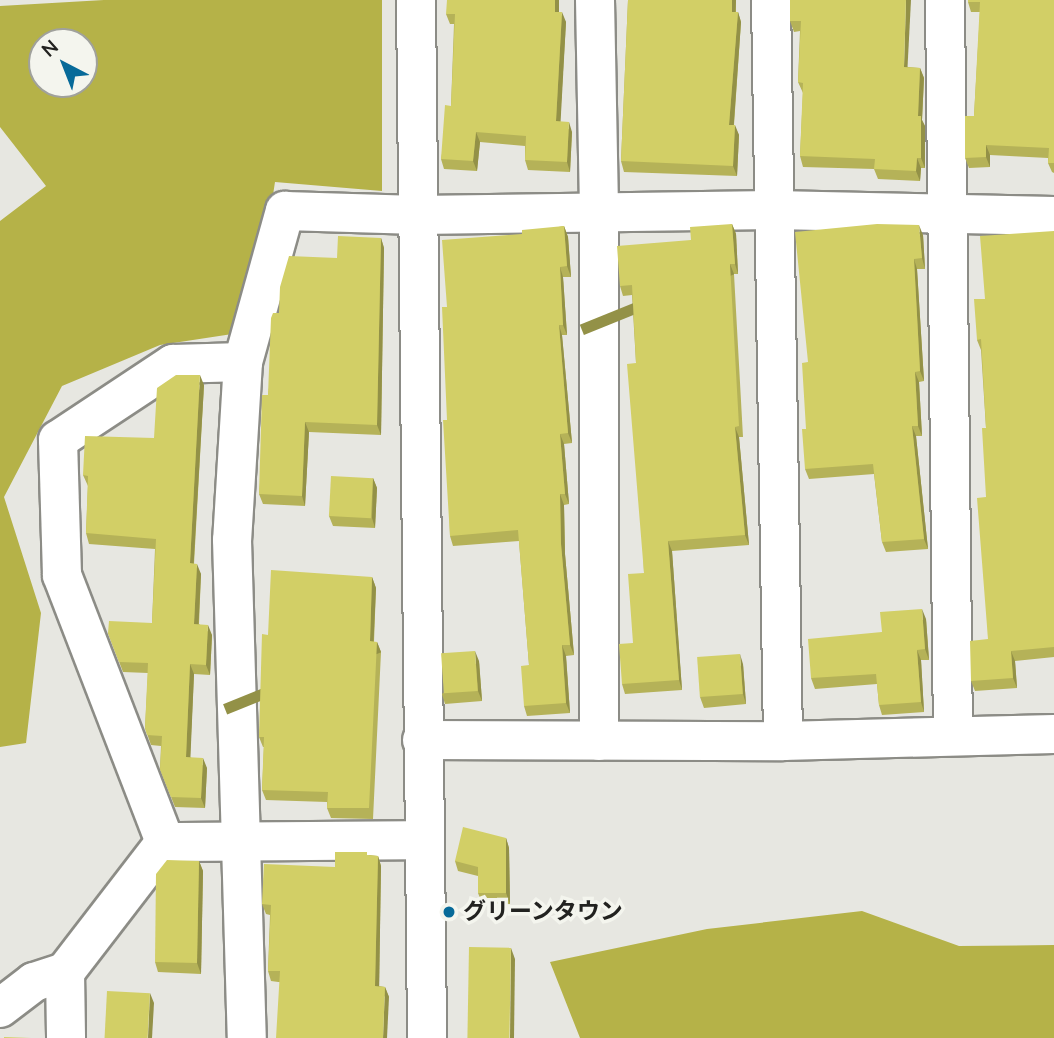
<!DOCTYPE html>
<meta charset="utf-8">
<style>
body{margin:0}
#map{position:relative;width:1054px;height:1038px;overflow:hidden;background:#e7e7e1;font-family:"Nunito Sans","Noto Sans JP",sans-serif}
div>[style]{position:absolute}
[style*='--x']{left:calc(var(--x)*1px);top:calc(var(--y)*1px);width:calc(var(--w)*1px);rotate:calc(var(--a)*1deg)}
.forest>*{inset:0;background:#b5b248}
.roads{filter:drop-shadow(2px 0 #8c8c86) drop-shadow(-2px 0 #8c8c86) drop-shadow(0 2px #8c8c86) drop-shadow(0 -2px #8c8c86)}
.street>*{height:38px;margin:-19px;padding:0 19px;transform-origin:19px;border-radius:19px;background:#fff}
.wall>*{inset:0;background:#b5b258}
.shaded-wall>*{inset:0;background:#939147;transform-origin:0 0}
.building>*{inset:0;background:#d2cf66;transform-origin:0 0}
.dots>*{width:19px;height:19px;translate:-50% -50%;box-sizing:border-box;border:4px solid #f4f5ee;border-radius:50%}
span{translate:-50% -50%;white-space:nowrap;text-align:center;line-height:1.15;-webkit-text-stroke:7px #f4f5ee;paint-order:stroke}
.poi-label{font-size:23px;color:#222220;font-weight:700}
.left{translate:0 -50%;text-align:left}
.north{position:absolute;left:28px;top:28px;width:70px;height:70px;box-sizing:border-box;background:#f4f5ee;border:2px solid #a0a19c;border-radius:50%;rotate:318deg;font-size:19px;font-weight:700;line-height:28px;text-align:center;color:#222220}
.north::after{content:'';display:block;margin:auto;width:24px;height:32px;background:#076a99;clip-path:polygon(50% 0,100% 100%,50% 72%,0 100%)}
</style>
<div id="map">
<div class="forest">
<i style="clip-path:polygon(evenodd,104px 0,382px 0,382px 191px,275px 182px,252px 331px,160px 345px,62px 386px,4px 497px,41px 613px,26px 743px,0 747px,0 221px,46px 186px,0 127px,0 6px,104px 0,42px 42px,84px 42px,84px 84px,42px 84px,42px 42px)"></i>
<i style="clip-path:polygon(862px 911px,959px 946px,1054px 945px,1054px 1038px,580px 1038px,550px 962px,707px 929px)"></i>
</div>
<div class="roads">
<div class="street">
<i style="--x:416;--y:0;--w:1038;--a:89.39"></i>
<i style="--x:595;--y:0;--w:212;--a:88.9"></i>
<i style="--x:599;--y:212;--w:529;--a:90"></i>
<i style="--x:771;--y:0;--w:741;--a:89.07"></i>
<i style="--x:945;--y:0;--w:735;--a:89.38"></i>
<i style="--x:243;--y:362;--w:178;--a:93.5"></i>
<i style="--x:232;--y:540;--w:498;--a:88.3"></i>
<i style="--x:422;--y:740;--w:361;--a:0.2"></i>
<i style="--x:783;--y:741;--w:271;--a:-1.5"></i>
<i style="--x:165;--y:842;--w:286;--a:-111.1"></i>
<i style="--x:62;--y:575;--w:135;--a:-91.7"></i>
<i style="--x:58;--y:440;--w:138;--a:-33.5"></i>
<i style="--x:173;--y:364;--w:70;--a:-1.6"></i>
<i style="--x:243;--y:362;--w:157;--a:-74.5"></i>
<i style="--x:285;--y:211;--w:133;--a:1.7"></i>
<i style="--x:418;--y:215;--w:355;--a:-0.8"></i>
<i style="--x:773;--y:210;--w:281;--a:1.2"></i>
<i style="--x:165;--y:842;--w:258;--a:-0.4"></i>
<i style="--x:65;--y:972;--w:66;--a:89.1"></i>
<i style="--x:0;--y:1008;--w:43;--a:-37.4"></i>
<i style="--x:34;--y:982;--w:33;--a:-18"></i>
<i style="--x:65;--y:972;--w:164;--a:-52.4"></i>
</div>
</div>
<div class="wall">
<i style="clip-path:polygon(628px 0,736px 0,736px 12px,738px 12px,741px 22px,734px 125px,739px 135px,737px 176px,624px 172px,621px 161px)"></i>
<i style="clip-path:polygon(790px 0,908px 67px,920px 68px,924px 78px,922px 120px,925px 126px,925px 168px,921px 168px,920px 181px,878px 179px,874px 169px,803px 167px,800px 156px,803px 93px,798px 82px,800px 31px,794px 32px,790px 21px)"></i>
<i style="clip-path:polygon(1054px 0,1054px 173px,1052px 172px,1048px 163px,1048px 158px,990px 155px,990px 167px,969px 168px,965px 158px,974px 116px,980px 12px,971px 12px,968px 2px)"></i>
<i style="clip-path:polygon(559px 12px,566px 22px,560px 122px,572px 132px,570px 172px,528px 170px,525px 160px,525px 146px,480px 142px,477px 171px,444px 169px,441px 159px,451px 106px,454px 24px,450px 24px,446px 14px)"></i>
<i style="clip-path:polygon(732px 224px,736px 234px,738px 274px,734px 274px,743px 437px,739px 437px,749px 545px,672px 551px,682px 690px,625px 694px,622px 684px,633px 643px,644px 573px,636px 363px,632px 295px,623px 296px,620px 286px,691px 240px)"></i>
<i style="clip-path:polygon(564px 226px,568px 237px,571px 277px,563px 277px,567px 335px,562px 335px,572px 443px,564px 444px,569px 504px,564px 505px,565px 554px,574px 655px,566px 656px,570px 713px,527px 716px,524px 706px,529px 665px,519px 541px,453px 546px,450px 536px,447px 420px,447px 307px,522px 234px)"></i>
<i style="clip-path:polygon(1054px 231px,1054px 657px,1015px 661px,1017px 688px,975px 691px,971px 681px,988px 639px,986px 428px,981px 350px,977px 340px,985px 299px)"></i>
<i style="clip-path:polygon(923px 235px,925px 269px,917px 269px,924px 381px,919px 382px,922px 436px,916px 436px,928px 549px,886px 552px,882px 542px,874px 474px,809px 479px,805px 469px,808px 362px)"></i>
<i style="clip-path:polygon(381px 238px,384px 248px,381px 435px,309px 432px,305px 506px,263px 504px,259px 494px,268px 395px,279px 313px,337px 258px)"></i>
<i style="clip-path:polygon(204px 385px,194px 564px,201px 574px,199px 624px,212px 635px,210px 675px,194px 674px,190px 757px,207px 768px,205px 808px,175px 807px,160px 769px,161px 746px,151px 745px,145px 728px,148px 673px,123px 672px,108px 633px,152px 623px,155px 549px,89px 544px,86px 533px,88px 486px,83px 475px,154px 438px)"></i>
<i style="clip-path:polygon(373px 478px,377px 488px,375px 528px,333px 526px,329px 516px)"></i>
<i style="clip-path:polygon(372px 577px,376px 588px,374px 642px,377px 642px,381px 652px,373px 819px,331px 818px,327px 808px,327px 802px,266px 800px,262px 790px,264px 747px,263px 747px,259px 737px,268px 635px)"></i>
<i style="clip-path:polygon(926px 619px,929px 660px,921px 660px,924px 712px,882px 715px,879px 705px,877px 684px,815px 689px,811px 678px,882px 632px)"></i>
<i style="clip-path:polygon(479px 661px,482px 701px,445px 704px,442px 694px)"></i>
<i style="clip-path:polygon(743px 664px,746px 704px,704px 708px,700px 697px)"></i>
<i style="clip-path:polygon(506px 838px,509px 848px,510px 904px,482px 903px,478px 893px,478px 876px,458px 871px,455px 861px)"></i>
<i style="clip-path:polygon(369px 855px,378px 856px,381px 866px,379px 986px,385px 987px,389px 997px,271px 981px,268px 971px,270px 915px,266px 914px,262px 904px,335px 867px)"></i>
<i style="clip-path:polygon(199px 861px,203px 871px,201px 974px,158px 972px,155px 962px)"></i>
</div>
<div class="shaded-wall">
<i style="clip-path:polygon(555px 0,559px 0,559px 22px,555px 12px)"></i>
<i style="clip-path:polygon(732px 0,736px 0,735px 22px,732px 12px)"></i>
<i style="clip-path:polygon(906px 0,911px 0,907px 77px,904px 67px)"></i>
<i style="clip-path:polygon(562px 12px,566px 22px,560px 132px,556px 121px)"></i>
<i style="clip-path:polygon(738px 12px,741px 22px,733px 135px,729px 125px)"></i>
<i style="clip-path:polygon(920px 68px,924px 78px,922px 120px,925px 126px,925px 168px,921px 158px,918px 116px)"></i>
<i style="clip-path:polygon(569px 122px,572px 132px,570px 172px,567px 162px)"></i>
<i style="clip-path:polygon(735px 125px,739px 135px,737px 176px,733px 166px)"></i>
<i style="clip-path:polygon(476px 132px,480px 142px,477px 171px,473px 161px)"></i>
<i style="clip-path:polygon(986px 145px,990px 155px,990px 167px,986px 157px)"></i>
<i style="clip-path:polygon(917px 158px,921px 168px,920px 181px,916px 171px)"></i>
<i style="clip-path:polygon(732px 224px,736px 234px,738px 274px,735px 264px)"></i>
<i style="clip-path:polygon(919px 225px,923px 235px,925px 269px,922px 258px)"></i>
<i style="clip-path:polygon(564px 226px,568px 237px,571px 277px,567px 266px)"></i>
<i style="clip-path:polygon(381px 238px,384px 248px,381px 435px,377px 425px)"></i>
<i style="clip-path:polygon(914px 259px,917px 269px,924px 381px,920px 371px)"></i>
<i style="left:730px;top:264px;width:11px;height:162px;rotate:68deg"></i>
<i style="clip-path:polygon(560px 267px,563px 277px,567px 335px,563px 325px)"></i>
<i style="clip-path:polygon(559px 325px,562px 335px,572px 443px,568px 433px)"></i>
<i style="clip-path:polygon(915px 372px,919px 382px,922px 436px,918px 426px)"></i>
<i style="clip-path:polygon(200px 375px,204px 385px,193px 574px,190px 563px)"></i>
<i style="clip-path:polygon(305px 422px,309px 432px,305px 506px,302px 496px)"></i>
<i style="clip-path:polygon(912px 426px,916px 436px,928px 549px,924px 539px)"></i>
<i style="clip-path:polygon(735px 427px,739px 437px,749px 545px,745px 535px)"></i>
<i style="clip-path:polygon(560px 434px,564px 444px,569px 504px,565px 494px)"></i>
<i style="clip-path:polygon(373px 478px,377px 488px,375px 528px,372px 518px)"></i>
<i style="clip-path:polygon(560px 494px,564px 505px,565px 554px,574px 655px,570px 645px,561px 544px)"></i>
<i style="clip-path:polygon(668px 541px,672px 551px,682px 690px,679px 680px)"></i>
<i style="clip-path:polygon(197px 564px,201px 574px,198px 634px,194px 624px)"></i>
<i style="clip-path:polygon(372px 577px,376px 588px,373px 652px,370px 641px)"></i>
<i style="clip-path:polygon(922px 609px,926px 619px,929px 660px,925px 649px)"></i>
<i style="clip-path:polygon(208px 625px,212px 635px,210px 675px,206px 665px)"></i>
<i style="left:377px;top:642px;width:11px;height:166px;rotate:68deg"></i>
<i style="clip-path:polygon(562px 645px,566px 656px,570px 713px,566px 703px)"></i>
<i style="clip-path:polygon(917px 650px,921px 660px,924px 712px,921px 702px)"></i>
<i style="clip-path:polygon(475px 651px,479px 661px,482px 701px,478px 691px)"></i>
<i style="clip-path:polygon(1011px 651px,1015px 661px,1017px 688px,1013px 678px)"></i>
<i style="clip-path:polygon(740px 654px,743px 664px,746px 704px,743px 694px)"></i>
<i style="clip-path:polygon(190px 664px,194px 674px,190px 767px,186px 757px)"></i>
<i style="clip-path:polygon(203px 758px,207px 768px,205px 808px,201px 798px)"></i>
<i style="clip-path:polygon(506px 838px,509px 848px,510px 904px,506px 893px)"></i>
<i style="clip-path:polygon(378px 856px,381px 866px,379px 996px,375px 986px)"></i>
<i style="clip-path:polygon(199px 861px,203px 871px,201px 974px,197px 963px)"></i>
<i style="clip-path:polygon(511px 948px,515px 959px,514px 1038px,510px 1038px)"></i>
<i style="clip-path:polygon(385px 987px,389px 997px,387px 1038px,383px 1038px)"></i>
<i style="clip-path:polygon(150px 993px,154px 1003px,152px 1038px,148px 1038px)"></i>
</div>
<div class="building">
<i style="clip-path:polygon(447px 0,555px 0,555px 12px,562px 12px,556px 121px,569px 122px,567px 162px,525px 160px,526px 136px,476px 132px,473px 161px,441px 159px,445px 105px,451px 106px,455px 14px,446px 14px)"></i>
<i style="clip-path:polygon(628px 0,732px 0,732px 12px,738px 12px,729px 125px,735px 125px,733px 166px,621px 161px)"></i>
<i style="clip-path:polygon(790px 0,906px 0,904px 67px,920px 68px,918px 116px,921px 116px,921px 158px,917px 158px,916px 171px,874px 169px,875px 159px,800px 156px,803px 83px,798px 82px,801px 21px,790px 21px)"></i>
<i style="clip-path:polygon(968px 0,1054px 0,1054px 163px,1048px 163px,1049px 148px,986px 145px,986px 157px,965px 158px,965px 116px,974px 116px,980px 2px,968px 2px)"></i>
<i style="clip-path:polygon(732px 224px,735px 264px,730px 264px,739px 426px,735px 427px,745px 535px,668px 541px,679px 680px,622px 684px,619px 644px,633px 643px,628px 574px,644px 573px,627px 364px,636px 363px,632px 285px,620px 286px,617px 246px,691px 240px,690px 227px)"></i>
<i style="clip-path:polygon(877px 224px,919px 225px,922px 258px,914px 259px,920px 371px,915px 372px,918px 426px,912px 426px,924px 539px,882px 542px,873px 464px,805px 469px,802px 429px,806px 429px,802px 363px,808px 362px,795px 232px)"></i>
<i style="clip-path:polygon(564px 226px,567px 266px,560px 267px,563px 325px,559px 325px,568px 433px,560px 434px,565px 494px,560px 494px,561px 544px,570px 645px,562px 645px,566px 703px,524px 706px,521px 666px,529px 665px,518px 530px,450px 536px,443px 420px,447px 420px,442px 307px,447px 307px,442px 240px,522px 234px,522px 230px)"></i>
<i style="clip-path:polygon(1054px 231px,1054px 647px,1011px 651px,1013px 678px,971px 681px,970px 641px,988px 639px,977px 498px,986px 497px,982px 428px,986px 428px,981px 339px,977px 340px,974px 299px,985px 299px,980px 236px)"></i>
<i style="clip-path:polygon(338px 236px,381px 238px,377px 425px,305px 422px,302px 496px,259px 494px,262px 395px,268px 395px,271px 318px,273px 313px,279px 313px,280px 287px,289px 256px,337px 258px)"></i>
<i style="clip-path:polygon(176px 375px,200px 375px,190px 563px,197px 564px,194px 624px,208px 625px,206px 665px,190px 664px,186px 757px,203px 758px,201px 798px,171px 797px,160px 769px,162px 736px,147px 735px,145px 728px,148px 663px,119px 662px,108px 633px,109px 621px,152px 623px,156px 539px,86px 533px,88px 476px,83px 475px,85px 436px,154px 438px,157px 388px)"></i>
<i style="left:331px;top:476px;width:42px;height:40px;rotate:3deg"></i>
<i style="clip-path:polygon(271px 570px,372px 577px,370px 641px,377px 642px,369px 808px,327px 808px,328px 792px,262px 790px,264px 737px,259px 737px,262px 634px,268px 635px)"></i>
<i style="clip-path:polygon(922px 609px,925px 649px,917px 650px,921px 702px,879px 705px,876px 674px,811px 678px,808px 639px,882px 632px,880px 612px)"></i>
<i style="left:475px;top:651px;width:40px;height:34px;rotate:86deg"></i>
<i style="left:740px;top:654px;width:40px;height:43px;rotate:86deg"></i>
<i style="clip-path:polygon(463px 827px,506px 838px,506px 893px,478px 893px,478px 867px,455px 861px)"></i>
<i style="clip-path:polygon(335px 852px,367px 852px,367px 855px,378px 856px,375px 986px,385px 987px,383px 1038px,276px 1038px,280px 971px,268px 971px,271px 905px,262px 904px,264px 864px,335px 867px)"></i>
<i style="clip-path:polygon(167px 860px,199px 861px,197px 963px,155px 962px,156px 874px)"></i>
<i style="left:469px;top:947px;width:42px;height:91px;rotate:1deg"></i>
<i style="left:107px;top:991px;width:43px;height:47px;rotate:3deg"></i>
<i style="clip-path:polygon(4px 1037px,31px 1038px,4px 1038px)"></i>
</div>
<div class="dots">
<i style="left:449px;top:912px;background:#076a99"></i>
</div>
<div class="poi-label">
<span class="left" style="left:463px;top:912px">グリーンタウン</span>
</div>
<div class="north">N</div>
</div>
